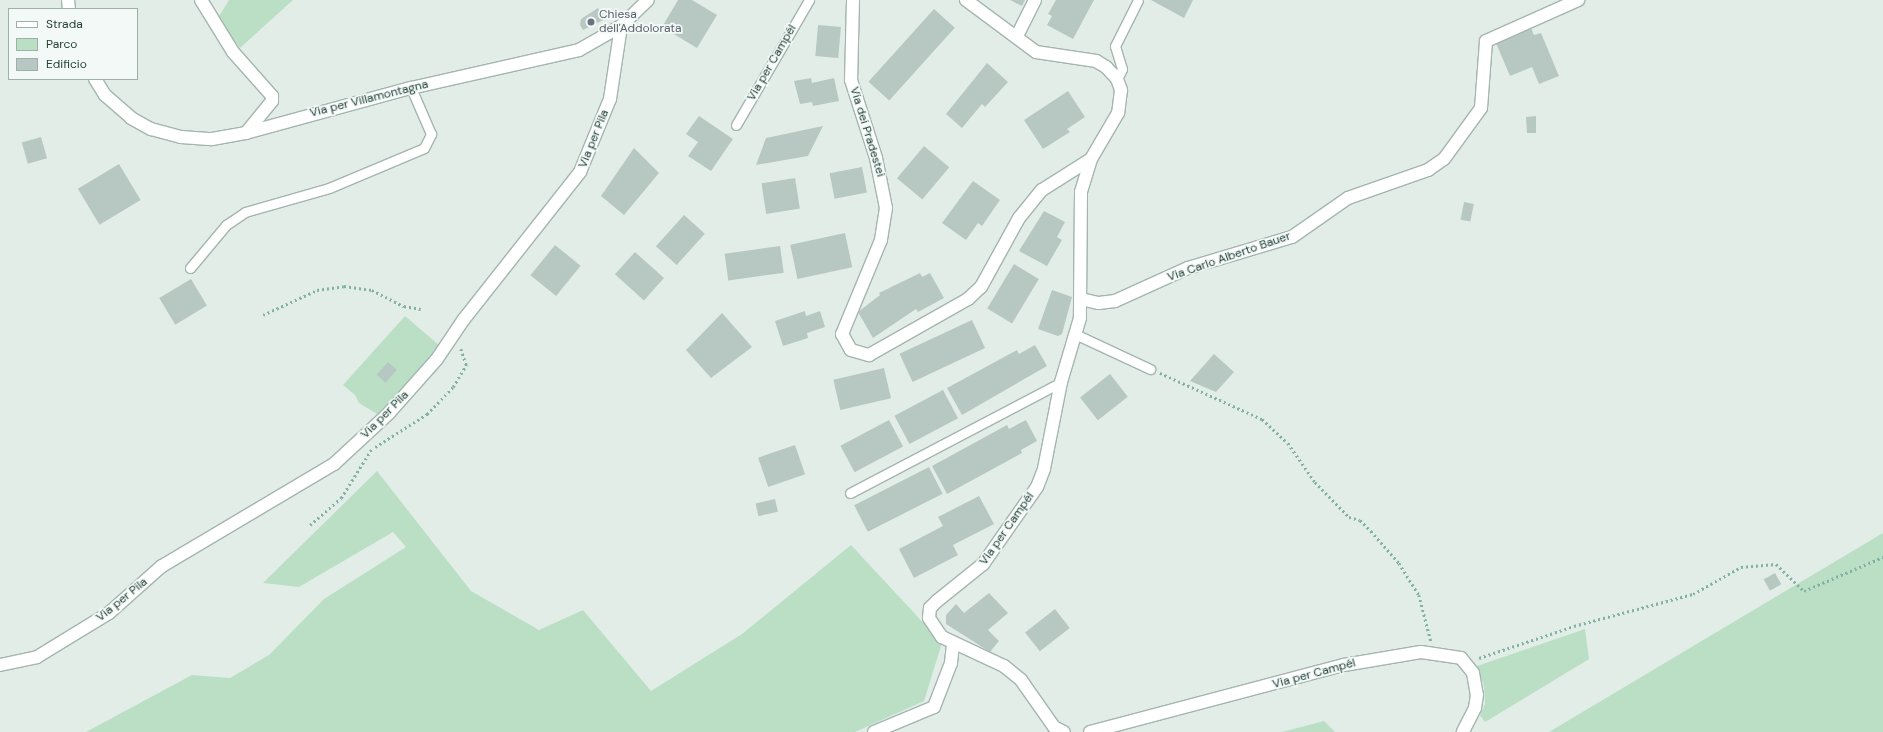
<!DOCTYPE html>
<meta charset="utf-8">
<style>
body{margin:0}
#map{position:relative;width:1883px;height:732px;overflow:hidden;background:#e2ede8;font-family:"DM Sans",sans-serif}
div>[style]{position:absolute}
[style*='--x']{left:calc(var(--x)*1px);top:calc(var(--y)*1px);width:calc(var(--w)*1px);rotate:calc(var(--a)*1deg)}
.green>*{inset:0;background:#badfc5}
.building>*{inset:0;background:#b7c8c2;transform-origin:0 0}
.path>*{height:2.5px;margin-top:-1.25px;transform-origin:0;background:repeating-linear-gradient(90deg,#81b2a4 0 2px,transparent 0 5px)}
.roads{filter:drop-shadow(1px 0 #a4b5b0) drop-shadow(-1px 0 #a4b5b0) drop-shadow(0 1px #a4b5b0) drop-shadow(0 -1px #a4b5b0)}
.lane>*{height:9px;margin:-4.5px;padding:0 4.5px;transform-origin:4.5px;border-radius:4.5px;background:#fff}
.street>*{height:12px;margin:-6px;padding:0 6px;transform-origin:6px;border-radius:6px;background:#fff}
.secondary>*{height:12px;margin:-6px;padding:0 6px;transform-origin:6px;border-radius:6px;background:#fff}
.dots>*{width:11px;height:11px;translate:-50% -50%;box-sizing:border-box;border:2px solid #f3f9f6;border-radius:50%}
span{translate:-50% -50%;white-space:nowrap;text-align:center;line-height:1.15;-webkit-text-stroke:3.5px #f3f9f6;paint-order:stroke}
.worship-label{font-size:12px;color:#5b616d}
.left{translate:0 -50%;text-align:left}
.street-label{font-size:12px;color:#213f38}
.legend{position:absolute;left:8px;top:8px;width:130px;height:72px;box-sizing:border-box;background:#f3f9f6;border:1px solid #9fafaa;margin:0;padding:5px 7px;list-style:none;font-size:12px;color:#213f38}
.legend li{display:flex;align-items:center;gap:8px;height:20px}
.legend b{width:20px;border:1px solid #9fafaa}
</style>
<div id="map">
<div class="green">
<i style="clip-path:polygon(229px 0,293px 0,240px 48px,218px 18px)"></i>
<i style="clip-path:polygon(405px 316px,440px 346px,379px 415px,359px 403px,355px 395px,343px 385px)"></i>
<i style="clip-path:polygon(377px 471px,471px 591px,539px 630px,583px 610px,651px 691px,742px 634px,851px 545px,942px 643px,924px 701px,855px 732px,86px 732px,192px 675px,230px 678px,269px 655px,324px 599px,406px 547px,393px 532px,299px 587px,263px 583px)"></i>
<i style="clip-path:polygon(1883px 533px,1883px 732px,1549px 732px)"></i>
<i style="clip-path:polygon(1585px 629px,1589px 659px,1485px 722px,1480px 715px,1485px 704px,1484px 686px,1477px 666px)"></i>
<i style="clip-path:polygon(1324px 721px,1335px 732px,1282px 732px)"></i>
</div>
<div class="building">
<i style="clip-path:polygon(678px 0,692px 0,717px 15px,697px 48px,662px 27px)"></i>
<i style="clip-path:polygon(1010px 0,1025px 0,1022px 6px)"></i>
<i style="clip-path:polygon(1056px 0,1094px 0,1073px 39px,1047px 25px,1052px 16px,1048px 14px)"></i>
<i style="clip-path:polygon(1151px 0,1193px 0,1184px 18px)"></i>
<i style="clip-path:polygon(598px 8px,605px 19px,583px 30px,580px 25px,581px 19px)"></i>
<i style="left:934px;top:9px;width:28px;height:98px;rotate:42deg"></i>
<i style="left:818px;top:25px;width:23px;height:31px;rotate:5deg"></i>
<i style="clip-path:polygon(1531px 28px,1534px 35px,1541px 33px,1559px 76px,1539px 84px,1532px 67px,1510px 76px,1496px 43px)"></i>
<i style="clip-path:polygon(987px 63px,1008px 82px,985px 107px,982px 104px,962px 128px,946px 114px)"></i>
<i style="clip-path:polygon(811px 78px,812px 83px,834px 78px,839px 101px,813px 106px,812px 102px,800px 104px,794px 81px)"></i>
<i style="clip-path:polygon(1068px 91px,1085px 117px,1067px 129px,1070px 132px,1043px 149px,1024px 120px)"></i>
<i style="clip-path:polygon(699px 116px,733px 139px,711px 171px,688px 156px,698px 142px,686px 134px)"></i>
<i style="clip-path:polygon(1536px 116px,1536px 133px,1527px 133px,1526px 117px)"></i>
<i style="clip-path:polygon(823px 126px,808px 156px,756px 165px,766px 138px)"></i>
<i style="left:41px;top:137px;width:22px;height:20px;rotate:74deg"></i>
<i style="left:924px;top:146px;width:33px;height:42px;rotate:40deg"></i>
<i style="clip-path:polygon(634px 148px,659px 173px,624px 215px,601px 196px)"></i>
<i style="left:119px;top:164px;width:42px;height:48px;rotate:59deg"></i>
<i style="left:862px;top:167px;width:26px;height:33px;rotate:79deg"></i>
<i style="left:795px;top:178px;width:31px;height:34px;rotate:81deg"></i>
<i style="clip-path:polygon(973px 181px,1000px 200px,982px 226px,978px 223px,966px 240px,942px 223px)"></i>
<i style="left:1464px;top:202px;width:10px;height:18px;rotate:11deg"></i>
<i style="clip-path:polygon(1044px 211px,1065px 222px,1057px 237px,1062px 240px,1047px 266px,1019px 251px)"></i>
<i style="left:684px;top:215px;width:28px;height:42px;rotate:42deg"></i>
<i style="left:845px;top:233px;width:35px;height:56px;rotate:78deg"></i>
<i style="left:555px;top:245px;width:33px;height:39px;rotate:39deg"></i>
<i style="left:780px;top:246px;width:27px;height:56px;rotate:82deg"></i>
<i style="left:635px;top:252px;width:39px;height:30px;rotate:42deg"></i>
<i style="left:1014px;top:264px;width:29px;height:52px;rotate:31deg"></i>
<i style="clip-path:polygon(920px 273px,922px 277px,930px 273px,944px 298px,918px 312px,916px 309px,873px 338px,858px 312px,880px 295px,879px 293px)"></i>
<i style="left:191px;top:279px;width:31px;height:37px;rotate:59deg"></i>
<i style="clip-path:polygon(1052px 290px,1072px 297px,1062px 334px,1058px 336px,1038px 329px)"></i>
<i style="clip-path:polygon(805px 311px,806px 316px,820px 311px,825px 327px,807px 333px,808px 338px,783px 346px,775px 321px)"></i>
<i style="clip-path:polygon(722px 313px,752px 347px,711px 378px,686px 350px)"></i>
<i style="left:972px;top:320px;width:31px;height:80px;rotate:65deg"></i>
<i style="clip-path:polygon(1035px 345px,1047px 366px,962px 415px,947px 388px,1017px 350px,1019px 354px)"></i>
<i style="clip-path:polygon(1214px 354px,1234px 372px,1216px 392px,1190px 381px)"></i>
<i style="left:388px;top:362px;width:12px;height:17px;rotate:42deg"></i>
<i style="left:884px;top:368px;width:31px;height:52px;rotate:77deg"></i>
<i style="left:1110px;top:374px;width:29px;height:38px;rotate:52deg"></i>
<i style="left:943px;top:390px;width:32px;height:55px;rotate:62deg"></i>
<i style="left:889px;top:420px;width:30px;height:55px;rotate:62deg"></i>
<i style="clip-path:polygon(1026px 420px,1037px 441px,1021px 450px,1022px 453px,947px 494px,932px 466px,1007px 425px,1009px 429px)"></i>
<i style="left:795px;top:445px;width:31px;height:39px;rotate:71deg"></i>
<i style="left:929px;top:467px;width:30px;height:84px;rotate:63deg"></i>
<i style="clip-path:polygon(979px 496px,994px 524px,953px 545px,958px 555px,914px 578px,899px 549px,943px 526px,938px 517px)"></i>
<i style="left:775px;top:499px;width:13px;height:20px;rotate:77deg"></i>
<i style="left:1775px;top:573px;width:13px;height:13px;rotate:61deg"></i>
<i style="clip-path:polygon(989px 593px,1008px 613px,988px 630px,999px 641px,990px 652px,946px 624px,946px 615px,956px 604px,964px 613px)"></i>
<i style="left:1055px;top:609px;width:24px;height:38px;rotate:52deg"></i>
</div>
<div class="path">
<i style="--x:263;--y:315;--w:60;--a:-24.8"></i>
<i style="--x:317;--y:290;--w:27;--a:-8"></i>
<i style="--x:344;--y:286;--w:28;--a:8"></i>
<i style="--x:372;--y:290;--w:36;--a:27"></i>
<i style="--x:404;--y:306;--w:17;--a:10"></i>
<i style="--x:1160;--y:373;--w:112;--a:24.3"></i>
<i style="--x:1262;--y:419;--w:35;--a:43"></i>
<i style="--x:1288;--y:443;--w:47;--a:55.3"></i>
<i style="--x:1315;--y:482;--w:49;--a:45.8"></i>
<i style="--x:1349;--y:517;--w:11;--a:15"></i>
<i style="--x:1360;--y:520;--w:16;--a:45"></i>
<i style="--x:1371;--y:531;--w:43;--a:48.8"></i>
<i style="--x:1399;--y:563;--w:38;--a:58"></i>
<i style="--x:1419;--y:595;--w:48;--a:75.4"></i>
<i style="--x:375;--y:447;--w:62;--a:-32.4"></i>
<i style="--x:427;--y:414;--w:37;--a:-46"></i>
<i style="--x:453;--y:387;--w:26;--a:-59"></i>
<i style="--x:466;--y:365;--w:18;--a:-109"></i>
<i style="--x:310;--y:525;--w:41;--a:-41.1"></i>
<i style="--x:341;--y:498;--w:57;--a:-58"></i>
<i style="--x:1479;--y:658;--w:100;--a:-18.6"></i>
<i style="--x:1574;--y:626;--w:123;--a:-15.1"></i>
<i style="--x:1693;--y:594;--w:55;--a:-29.4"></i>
<i style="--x:1741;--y:567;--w:35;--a:-5"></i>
<i style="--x:1776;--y:564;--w:39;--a:44"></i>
<i style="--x:1804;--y:591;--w:86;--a:-23.3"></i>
</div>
<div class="roads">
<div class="lane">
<i style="--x:1117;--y:79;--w:11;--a:-63"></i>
<i style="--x:1122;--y:69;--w:24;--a:-107"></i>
<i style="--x:1115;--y:46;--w:51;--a:-63.4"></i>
<i style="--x:736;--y:125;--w:145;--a:-59.7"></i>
<i style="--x:190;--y:268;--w:56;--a:-50.1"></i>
<i style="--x:226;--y:225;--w:23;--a:-34"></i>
<i style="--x:245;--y:212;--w:87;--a:-15.9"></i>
<i style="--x:329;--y:188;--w:103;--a:-22.8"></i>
<i style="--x:424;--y:148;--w:16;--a:-63"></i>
<i style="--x:431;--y:134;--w:50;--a:-113.5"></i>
<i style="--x:1075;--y:334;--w:83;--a:25"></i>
<i style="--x:850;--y:493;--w:238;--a:-27.7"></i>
</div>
<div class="street">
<i style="--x:201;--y:0;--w:61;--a:58.4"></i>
<i style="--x:233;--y:52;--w:59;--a:48.4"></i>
<i style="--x:272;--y:96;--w:5;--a:90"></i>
<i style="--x:272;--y:101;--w:41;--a:129.1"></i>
<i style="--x:853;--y:0;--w:80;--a:91.4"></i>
<i style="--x:851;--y:80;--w:82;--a:72.2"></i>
<i style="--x:876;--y:158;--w:51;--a:78.7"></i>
<i style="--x:886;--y:208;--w:32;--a:99"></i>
<i style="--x:881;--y:240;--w:102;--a:112.5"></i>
<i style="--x:842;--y:334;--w:18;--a:61"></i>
<i style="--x:851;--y:350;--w:19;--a:16"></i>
<i style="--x:869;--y:355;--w:114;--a:-29.5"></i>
<i style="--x:968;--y:299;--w:18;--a:-43"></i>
<i style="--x:981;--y:287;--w:79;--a:-61.2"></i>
<i style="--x:1019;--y:218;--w:36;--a:-51"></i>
<i style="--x:1042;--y:190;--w:58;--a:-32.3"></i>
<i style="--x:966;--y:0;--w:87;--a:36.6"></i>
<i style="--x:1036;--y:52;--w:61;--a:8.5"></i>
<i style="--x:1096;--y:61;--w:12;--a:31"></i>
<i style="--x:1106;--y:67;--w:16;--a:47"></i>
<i style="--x:1117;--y:79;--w:12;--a:70"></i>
<i style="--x:1121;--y:90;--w:23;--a:97"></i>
<i style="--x:1118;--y:113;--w:53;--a:120.4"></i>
<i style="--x:1091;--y:159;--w:34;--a:107"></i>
<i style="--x:1081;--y:192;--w:126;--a:90.5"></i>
<i style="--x:1080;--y:318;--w:67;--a:106.5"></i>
<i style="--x:1061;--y:382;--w:89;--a:101.1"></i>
<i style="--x:1044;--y:469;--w:19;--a:111"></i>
<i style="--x:1037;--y:487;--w:94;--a:125"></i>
<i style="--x:983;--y:564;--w:59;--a:141.2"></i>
<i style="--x:937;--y:601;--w:10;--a:135"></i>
<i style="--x:930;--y:608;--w:10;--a:96"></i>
<i style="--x:929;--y:618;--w:23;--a:56"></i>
<i style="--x:942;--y:637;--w:68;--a:25.1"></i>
<i style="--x:1004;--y:666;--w:22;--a:39"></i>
<i style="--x:1021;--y:680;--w:57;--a:54.9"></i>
<i style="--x:1054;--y:727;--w:11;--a:27"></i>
<i style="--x:1017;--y:36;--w:40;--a:-63.4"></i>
<i style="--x:1081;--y:299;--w:18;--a:13"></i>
<i style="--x:1099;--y:303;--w:16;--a:-7"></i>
<i style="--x:1115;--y:301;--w:80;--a:-24.3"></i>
<i style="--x:1188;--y:268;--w:109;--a:-16.6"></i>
<i style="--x:1292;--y:237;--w:68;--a:-34.9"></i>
<i style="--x:1348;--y:198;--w:85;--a:-19.3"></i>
<i style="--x:1428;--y:170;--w:19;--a:-35"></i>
<i style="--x:1444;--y:159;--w:63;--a:-54"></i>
<i style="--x:1481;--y:108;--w:67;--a:-85.7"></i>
<i style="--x:1486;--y:41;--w:101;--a:-24"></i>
<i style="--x:0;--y:665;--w:38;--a:-12"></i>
<i style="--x:37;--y:657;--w:84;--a:-31.4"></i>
<i style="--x:109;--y:613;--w:71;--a:-41.6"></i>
<i style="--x:162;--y:566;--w:200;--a:-30.7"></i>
<i style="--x:334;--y:464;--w:75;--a:-42.8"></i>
<i style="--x:389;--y:413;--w:72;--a:-48.4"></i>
<i style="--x:437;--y:359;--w:48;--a:-56"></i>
<i style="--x:464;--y:319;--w:187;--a:-51.7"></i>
<i style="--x:580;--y:172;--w:79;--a:-67.7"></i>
<i style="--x:610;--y:99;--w:74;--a:-81.4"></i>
<i style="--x:874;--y:732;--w:65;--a:-22.6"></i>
<i style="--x:934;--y:707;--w:47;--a:-68.9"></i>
<i style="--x:951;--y:663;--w:20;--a:-84"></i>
<i style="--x:1090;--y:732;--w:263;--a:-14.8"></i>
<i style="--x:1344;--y:665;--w:78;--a:-9.6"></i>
<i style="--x:1421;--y:652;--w:40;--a:8.5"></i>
<i style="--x:1461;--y:658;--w:19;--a:51"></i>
<i style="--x:1473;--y:673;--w:22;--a:80"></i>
<i style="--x:1477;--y:695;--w:13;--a:99"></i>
<i style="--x:1475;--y:708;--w:27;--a:117"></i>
</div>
<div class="secondary">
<i style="--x:68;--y:0;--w:9;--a:84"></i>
<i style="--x:95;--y:79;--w:19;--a:58"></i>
<i style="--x:105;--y:95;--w:35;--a:41"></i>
<i style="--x:131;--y:118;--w:23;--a:29"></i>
<i style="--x:151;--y:129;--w:31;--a:15"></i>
<i style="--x:181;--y:137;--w:31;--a:4"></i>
<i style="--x:212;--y:139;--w:35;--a:-10"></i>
<i style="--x:246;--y:133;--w:171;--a:-15.3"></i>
<i style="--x:411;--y:88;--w:172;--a:-12.7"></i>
<i style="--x:579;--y:50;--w:48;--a:-29.7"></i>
<i style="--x:621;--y:26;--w:37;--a:-44"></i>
</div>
</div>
<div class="dots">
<i style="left:591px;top:22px;background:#6b7280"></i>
</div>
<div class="worship-label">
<span class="left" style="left:599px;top:22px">Chiesa<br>dell'Addolorata</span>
</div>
<div class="street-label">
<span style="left:772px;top:63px;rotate:-60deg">Via per Campél</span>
<span style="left:369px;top:99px;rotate:-14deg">Via per Villamontagna</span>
<span style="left:867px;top:132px;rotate:73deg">Via dei Pradestei</span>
<span style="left:594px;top:139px;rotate:-68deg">Via per Pila</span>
<span style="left:1229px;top:257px;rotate:-19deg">Via Carlo Alberto Bauer</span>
<span style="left:385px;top:415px;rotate:-45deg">Via per Pila</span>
<span style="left:1007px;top:529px;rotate:-55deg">Via per Campél</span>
<span style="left:122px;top:600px;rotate:-39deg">Via per Pila</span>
<span style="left:1314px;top:674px;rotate:-15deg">Via per Campél</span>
</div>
<ul class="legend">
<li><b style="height:5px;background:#fff"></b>Strada</li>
<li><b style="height:11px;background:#badfc5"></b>Parco</li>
<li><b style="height:11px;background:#b7c8c2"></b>Edificio</li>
</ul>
</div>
